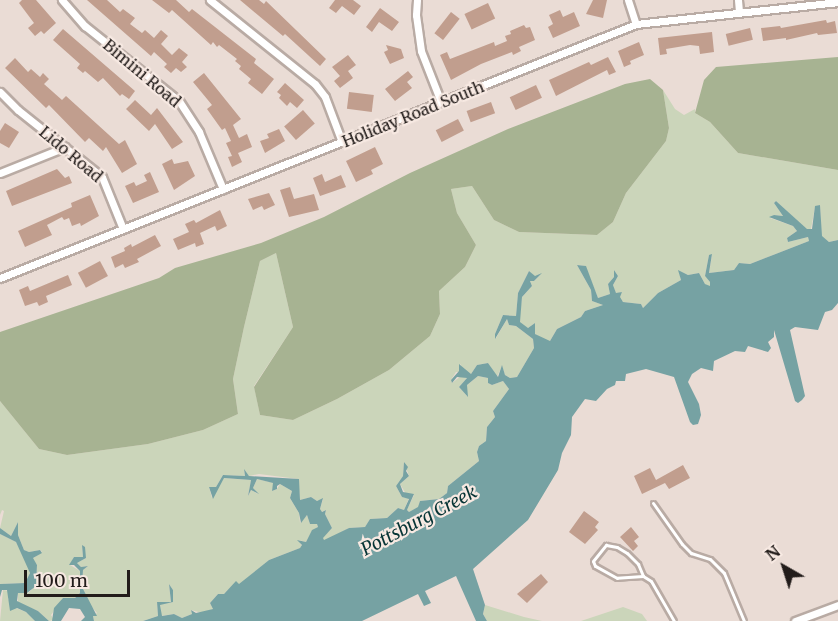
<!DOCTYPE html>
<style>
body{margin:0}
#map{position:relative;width:838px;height:621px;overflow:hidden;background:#eadcd5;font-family:Merriweather,serif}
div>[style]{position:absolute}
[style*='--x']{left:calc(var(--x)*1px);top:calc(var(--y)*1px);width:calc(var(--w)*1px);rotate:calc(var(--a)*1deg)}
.green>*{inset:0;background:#cbd5ba}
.forest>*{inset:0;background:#a7b392}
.water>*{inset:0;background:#76a2a3}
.building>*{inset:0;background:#c19e8e;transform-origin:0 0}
.roads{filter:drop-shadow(2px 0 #b9aba4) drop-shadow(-2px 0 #b9aba4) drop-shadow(0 2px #b9aba4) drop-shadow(0 -2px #b9aba4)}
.lane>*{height:3px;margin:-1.5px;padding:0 1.5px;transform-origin:1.5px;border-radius:1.5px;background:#fff}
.street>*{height:7px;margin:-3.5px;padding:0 3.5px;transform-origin:3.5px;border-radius:3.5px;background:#fff}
span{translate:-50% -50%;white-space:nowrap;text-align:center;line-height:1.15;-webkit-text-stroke:4.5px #f7e9e2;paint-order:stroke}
.street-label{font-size:16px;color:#221c1a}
.water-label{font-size:18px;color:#063435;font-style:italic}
.north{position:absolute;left:754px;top:537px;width:60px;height:60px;-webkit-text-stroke:4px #f7e9e2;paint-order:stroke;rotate:321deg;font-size:16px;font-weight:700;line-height:24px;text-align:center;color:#221c1a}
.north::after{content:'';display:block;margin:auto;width:21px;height:27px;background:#221c1a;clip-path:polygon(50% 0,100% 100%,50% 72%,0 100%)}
.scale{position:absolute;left:24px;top:570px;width:106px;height:27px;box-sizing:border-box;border:3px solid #221c1a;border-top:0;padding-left:8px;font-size:18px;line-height:21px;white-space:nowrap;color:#221c1a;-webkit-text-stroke:4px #f7e9e2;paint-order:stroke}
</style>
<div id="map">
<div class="green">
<i style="clip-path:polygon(663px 90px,675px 109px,684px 115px,695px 109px,695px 113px,710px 122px,738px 153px,838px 170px,838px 240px,829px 242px,821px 236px,820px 205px,815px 207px,811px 229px,806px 229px,776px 201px,774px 203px,783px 216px,774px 215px,770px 218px,793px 226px,797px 231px,787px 238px,788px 242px,808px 237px,809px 241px,750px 264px,739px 263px,734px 270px,709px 273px,712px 255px,709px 255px,705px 276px,710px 282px,710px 287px,705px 284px,699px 273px,688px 275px,679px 271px,681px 280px,658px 293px,643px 308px,641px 304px,623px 302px,619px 297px,622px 292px,616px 294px,613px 285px,618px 276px,614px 270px,614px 277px,608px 284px,610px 294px,598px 298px,585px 266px,577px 265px,591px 290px,592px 301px,603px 305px,585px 311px,581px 317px,557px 329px,550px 341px,547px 342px,535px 334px,535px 323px,528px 328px,523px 327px,519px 321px,522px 297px,532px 286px,530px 281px,534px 281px,541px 274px,535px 277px,529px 271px,518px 293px,516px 316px,503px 315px,495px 334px,496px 338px,507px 319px,509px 325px,516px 326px,533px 339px,534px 348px,517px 377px,510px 378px,505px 375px,502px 366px,497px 377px,488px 363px,477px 365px,471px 374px,467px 374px,460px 364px,460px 372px,456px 372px,451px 380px,452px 383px,461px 376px,467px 378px,459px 387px,467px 396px,467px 385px,478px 376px,488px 378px,488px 383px,492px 385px,503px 381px,509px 389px,493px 411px,495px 417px,487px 427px,486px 441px,479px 446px,477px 452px,479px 461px,448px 486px,447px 493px,439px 499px,420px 501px,419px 507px,409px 512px,407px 510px,414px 495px,406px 494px,400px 484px,409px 476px,404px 462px,403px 476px,396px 486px,402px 497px,409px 498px,404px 510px,398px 508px,387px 518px,370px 519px,365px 527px,349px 528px,324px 541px,322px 538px,332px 528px,325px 514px,326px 510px,321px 512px,320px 509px,323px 499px,317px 501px,311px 497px,300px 500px,298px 479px,259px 474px,249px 476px,244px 470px,245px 476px,223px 475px,216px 487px,209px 487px,212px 498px,223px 478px,251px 480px,248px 496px,251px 490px,258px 494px,253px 488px,257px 479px,274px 483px,272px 491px,277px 489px,280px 484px,292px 491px,290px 498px,299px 513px,300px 523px,307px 515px,310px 524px,317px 524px,318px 527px,312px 531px,306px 542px,298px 540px,302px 546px,300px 548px,269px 560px,239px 585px,236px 582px,224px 594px,218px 594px,210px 603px,213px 609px,202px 613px,191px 610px,192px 614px,182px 618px,174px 614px,161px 616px,160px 604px,173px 602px,173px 590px,169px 584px,171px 602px,157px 602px,158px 616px,143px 621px,94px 621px,93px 616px,97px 613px,91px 606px,82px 587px,83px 570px,88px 566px,81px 567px,77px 563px,86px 558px,82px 545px,83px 557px,74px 557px,70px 565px,80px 571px,80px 593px,75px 598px,63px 598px,51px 615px,54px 620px,49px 621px,38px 611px,18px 603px,18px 593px,28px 593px,36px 586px,37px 565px,32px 559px,42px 552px,40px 550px,29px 552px,24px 550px,18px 535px,18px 522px,11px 536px,0 528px,4px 511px,2px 510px,0 515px,0 401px,39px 449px,67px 455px,148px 444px,203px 430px,238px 414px,233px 379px,244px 327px,260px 261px,276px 253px,293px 327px,254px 386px,260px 415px,293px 420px,337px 399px,389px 370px,430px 336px,440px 314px,439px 291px,465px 267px,476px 245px,457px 213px,451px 189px,472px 186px,494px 220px,519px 232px,597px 235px,613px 222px,626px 193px,666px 141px,669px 128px)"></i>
<i style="clip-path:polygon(0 534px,16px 542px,29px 566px,30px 573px,25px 583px,0 584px)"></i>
<i style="clip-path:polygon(3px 590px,9px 591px,8px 599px,16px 608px,26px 612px,35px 621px,0 621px)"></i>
<i style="clip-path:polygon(485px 605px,524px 617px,542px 621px,487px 621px,483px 614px)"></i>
<i style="clip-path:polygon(623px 607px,642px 614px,647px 621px,581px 621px)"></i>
</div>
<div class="forest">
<i style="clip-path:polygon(838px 57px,838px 170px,738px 153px,710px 122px,695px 113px,704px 80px,716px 67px)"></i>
<i style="clip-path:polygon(650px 79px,663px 90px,669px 128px,666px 141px,626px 193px,613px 222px,597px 235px,519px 232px,494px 220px,472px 186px,451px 189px,457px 213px,476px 245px,465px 267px,439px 291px,440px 314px,430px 336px,389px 370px,337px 399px,293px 420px,260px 415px,254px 387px,293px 327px,276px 253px,260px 261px,244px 327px,233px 379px,238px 414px,203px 430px,148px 444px,67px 455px,39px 449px,0 401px,0 332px,159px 278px,175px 268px,261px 243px,324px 217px,410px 173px,508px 129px,625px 84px)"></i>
</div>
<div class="water">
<i style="clip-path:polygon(776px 201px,807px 229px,812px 229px,815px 206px,820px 205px,822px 236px,829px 242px,838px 240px,838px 303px,832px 310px,825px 312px,818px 330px,795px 327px,790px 330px,805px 396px,802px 400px,798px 403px,795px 401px,774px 330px,774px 337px,768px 342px,771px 348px,768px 352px,748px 346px,745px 352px,735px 351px,714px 361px,713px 371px,701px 368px,692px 374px,688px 382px,699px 404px,701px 415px,698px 424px,693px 425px,690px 422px,674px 377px,646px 369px,626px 374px,625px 381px,616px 381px,615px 385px,607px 389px,596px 401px,585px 399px,572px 417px,571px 435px,562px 453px,558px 470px,528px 520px,473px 569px,485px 605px,483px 614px,487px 621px,476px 621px,456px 576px,425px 591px,431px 603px,424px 606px,418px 594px,362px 621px,143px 621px,158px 616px,157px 602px,171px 602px,169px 584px,173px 590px,173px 602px,160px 605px,162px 616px,174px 614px,182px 618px,192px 614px,191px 610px,196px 613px,213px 609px,210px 603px,218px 594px,224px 594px,236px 581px,239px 584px,269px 560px,300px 548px,302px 545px,297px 540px,306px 542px,312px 530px,318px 527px,317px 524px,310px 524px,307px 515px,301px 523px,299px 513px,290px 498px,292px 491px,280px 484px,277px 486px,277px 489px,272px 491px,273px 483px,257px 479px,253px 488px,259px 494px,251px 490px,248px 496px,251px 480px,224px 478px,213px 499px,209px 487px,216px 487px,223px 475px,245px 476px,244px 469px,249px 476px,299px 479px,300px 500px,311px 497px,317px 501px,323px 498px,320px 509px,322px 512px,326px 510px,325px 514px,332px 528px,323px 538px,324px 540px,349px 528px,365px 527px,370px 519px,387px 518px,398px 508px,404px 510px,409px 499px,402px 497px,396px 486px,403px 476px,404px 462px,408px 467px,406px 471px,409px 476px,400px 484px,403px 492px,414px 494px,407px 510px,409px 512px,418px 507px,420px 501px,439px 499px,447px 493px,448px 486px,479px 461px,477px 452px,479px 446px,486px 441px,487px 427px,495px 417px,493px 411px,509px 389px,503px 381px,492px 385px,488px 383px,488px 378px,478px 376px,467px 385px,468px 397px,459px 387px,467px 378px,457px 377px,452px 383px,451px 380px,459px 371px,459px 364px,471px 374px,477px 365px,488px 363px,498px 377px,502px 365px,505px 375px,510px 378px,517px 377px,534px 348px,533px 339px,516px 326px,509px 325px,507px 319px,495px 339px,495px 334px,503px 315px,516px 316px,518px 293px,529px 271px,535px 276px,542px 273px,534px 281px,530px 281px,532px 286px,522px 297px,520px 322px,528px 328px,535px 323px,535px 334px,550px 341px,557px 329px,581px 317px,585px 311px,603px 305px,592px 301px,591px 290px,577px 265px,586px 266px,598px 298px,610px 294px,608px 284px,614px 277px,614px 270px,618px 276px,613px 285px,616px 293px,622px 292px,620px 297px,623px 302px,641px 304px,643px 308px,658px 293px,681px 280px,678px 270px,688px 275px,699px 273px,705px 284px,710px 286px,710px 282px,705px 276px,709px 255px,712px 254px,709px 273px,734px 270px,739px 263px,750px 264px,809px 241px,808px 237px,788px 242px,787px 238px,797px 231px,793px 226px,769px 217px,774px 215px,783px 216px,774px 203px)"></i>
<i style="clip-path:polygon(18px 522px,18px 535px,24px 550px,29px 552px,40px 550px,42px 553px,33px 558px,37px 565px,36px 586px,27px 593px,18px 593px,17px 601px,38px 611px,49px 621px,35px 621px,26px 612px,17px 608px,10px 611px,7px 590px,2px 590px,0 597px,0 584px,25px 583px,30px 573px,16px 542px,0 534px,0 528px,11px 536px)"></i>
<i style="clip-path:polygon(82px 545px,85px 547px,86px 558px,77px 563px,81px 567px,88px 566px,83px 570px,82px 587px,97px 616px,93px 616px,94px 621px,81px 621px,85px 617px,80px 609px,69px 608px,61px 621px,52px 621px,54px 608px,63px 598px,75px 598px,80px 593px,80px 571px,74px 565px,69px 565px,74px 557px,83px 557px)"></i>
</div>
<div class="building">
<i style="clip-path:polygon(22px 0,36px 0,56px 23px,44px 34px,41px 31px,35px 36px,28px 28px,34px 23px,19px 3px)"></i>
<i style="clip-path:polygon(87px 0,107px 0,120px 12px,123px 9px,135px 18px,130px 24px,142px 33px,145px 30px,154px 38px,161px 30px,168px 36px,161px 44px,172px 55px,179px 48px,188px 55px,182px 62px,187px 67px,181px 72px,176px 68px,171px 73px,164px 67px,167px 64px,154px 52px,151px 56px)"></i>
<i style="clip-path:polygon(152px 0,176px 0,189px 12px,192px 9px,256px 59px,254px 63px,274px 79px,262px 94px,248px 83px,251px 79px,239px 69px,241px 66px,235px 61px,237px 59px,219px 45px,217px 47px,213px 42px,211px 45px,172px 10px,169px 13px)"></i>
<i style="clip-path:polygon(240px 0,259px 0,264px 4px,266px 1px,326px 59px,320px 66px,285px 34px,283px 36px)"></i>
<i style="clip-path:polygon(335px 0,353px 0,361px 6px,354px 15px,342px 6px,336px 13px,329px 8px)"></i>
<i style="clip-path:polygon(593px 0,607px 0,603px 18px,586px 14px)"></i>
<i style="left:488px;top:3px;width:17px;height:26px;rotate:65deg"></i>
<i style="clip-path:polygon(380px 8px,399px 22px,392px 31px,379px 22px,372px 32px,366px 27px)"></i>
<i style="clip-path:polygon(560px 10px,563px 17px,574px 12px,580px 26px,553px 38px,548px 27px,553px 24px,549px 15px)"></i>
<i style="left:451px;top:12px;width:11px;height:27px;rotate:38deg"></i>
<i style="clip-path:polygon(826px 20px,827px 23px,835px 21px,837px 33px,818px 35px,817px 33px,786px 40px,786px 38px,763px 41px,761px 28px,780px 26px,781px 28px)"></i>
<i style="clip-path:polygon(524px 25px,526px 28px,530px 27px,535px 40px,519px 47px,521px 51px,513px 55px,512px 52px,481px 64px,451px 80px,440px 55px,447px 52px,450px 59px,494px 42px,495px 46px,507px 41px,505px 36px,511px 34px,510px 31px)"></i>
<i style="left:750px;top:28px;width:12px;height:25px;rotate:76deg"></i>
<i style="clip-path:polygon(63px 29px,135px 91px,129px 99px,122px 94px,120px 96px,103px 78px,98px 82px,85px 71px,83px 73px,77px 68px,80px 64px,53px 40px)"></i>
<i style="clip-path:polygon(712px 32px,714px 52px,700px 54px,699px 46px,690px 45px,666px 49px,667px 54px,660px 55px,658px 38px)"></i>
<i style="clip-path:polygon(639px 42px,644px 55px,630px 61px,631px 64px,624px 67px,618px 51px)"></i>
<i style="clip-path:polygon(386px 45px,401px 49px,404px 58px,390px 64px,384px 52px,388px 50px)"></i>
<i style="clip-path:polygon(348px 55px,356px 65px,348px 71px,353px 78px,340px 88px,334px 81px,340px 76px,332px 67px)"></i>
<i style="clip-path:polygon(608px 57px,616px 72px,609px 75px,607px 70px,556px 96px,549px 80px,589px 62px,591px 65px)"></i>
<i style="clip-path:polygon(15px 58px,28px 72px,31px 69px,40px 77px,43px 73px,49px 79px,44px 84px,62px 100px,66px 96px,119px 144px,125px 140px,137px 164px,122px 173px,106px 147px,103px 151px,89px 138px,85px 142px,49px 105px,46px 108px,5px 68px)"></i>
<i style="clip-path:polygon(408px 71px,413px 77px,407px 82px,412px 88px,395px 101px,385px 89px)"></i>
<i style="clip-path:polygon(204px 73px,241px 119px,233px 125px,239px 138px,247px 134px,252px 147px,238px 153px,242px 162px,232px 167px,228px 157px,232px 156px,226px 143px,231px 141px,225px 128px,222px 130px,207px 109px,212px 105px,193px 82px)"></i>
<i style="clip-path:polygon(285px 83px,304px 100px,297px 108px,290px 102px,287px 106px,279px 98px,281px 95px,277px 92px)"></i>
<i style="left:536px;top:85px;width:14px;height:29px;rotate:65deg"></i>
<i style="left:349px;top:92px;width:25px;height:17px;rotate:7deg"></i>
<i style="clip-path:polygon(135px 100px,151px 115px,157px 108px,183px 142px,172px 149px,155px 124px,149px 131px,126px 109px)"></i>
<i style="left:491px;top:102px;width:12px;height:26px;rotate:70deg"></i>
<i style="left:303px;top:110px;width:18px;height:25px;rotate:49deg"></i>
<i style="left:458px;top:119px;width:13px;height:25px;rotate:63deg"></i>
<i style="clip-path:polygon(5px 123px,19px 132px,9px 148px,0 143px,0 131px)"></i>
<i style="clip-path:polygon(279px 129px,285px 141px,265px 153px,260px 141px,269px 138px,267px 134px)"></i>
<i style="clip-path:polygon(375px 147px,383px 164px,371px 170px,373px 174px,356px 182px,346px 161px)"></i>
<i style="clip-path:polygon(172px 159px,174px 164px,188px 161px,195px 176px,174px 190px,162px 164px)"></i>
<i style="clip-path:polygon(57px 169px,65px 178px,69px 176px,72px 183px,12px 206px,6px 191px)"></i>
<i style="clip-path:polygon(150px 172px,159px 192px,133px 203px,125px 186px,134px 182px,136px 186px,147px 181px,144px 175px)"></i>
<i style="clip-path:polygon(322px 174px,325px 182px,341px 175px,346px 187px,320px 196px,313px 178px)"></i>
<i style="clip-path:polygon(290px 187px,294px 199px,314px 194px,319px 210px,289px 217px,280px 190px)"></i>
<i style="clip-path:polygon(269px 193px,275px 205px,264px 210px,262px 206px,253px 210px,248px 199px)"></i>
<i style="clip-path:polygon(90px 195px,99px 216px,81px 226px,80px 223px,72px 226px,69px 218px,64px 220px,62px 217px,47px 225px,52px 235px,25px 247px,18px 231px,72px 207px,71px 203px)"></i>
<i style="clip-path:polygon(220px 210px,227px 226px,217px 231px,215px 226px,200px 233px,204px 244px,196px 247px,195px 243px,178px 250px,173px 239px,189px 232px,185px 224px,194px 220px,196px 223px)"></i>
<i style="clip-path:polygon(155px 235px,161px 246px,137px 259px,139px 262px,125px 268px,123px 264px,115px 268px,111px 257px,125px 251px,124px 248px,131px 244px,132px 247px)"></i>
<i style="left:100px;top:261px;width:17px;height:25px;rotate:62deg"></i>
<i style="clip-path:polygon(68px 275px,72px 285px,46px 296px,48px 302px,39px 306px,37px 302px,25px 306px,19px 290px,28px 286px,30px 291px)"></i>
<i style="clip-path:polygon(683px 465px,690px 478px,669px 489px,665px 483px,642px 494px,634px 476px,650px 468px,656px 480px)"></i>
<i style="clip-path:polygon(584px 511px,599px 522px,595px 527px,598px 530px,585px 544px,569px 532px)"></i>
<i style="clip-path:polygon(631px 527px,639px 537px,634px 541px,638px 546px,633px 551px,620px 537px)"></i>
<i style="clip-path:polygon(541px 574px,548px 582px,527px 603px,517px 594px)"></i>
</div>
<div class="roads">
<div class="lane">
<i style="--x:653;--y:503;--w:50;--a:54.7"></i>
<i style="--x:682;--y:544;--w:13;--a:45"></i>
<i style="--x:691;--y:553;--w:20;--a:18"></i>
<i style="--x:710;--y:559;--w:20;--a:45"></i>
<i style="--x:724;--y:573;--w:52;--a:67.4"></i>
<i style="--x:643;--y:576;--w:26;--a:176"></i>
<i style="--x:617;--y:578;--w:25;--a:-151"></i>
<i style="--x:595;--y:566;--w:5;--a:-112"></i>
<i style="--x:593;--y:561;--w:21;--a:-51"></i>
<i style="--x:606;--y:545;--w:11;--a:10"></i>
<i style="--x:617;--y:547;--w:12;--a:31"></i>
<i style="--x:627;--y:553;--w:16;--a:45"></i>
<i style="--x:638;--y:564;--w:13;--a:67"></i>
<i style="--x:643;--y:576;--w:9;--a:32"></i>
<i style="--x:651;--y:581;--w:46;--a:60.1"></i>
</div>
<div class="street">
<i style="--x:62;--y:0;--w:35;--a:49"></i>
<i style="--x:85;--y:26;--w:120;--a:38.6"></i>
<i style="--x:179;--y:101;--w:37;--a:57"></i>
<i style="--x:199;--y:132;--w:62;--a:67.2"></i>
<i style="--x:210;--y:0;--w:134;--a:38.7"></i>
<i style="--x:315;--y:84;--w:16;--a:52"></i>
<i style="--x:325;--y:97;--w:48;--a:69.3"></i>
<i style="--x:417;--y:0;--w:15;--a:94"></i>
<i style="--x:416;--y:15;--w:36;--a:82"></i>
<i style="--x:421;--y:51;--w:55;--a:68.6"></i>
<i style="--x:628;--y:0;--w:25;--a:72"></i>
<i style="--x:738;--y:0;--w:11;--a:85"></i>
<i style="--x:0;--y:92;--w:25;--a:45"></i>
<i style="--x:18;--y:110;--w:107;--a:38.6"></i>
<i style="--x:102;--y:177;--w:56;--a:68"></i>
<i style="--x:0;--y:173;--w:70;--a:-21.8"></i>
<i style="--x:0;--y:278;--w:685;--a:-21.77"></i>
<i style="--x:636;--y:24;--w:203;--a:-6.2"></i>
<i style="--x:795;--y:621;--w:46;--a:-20.4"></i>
</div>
</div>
<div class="street-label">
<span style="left:142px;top:73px;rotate:40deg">Bimini Road</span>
<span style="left:413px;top:114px;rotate:-22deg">Holiday Road South</span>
<span style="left:71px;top:154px;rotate:40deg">Lido Road</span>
</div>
<div class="water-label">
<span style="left:419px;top:521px;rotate:-28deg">Pottsburg Creek</span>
</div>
<div class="north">N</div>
<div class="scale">100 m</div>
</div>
